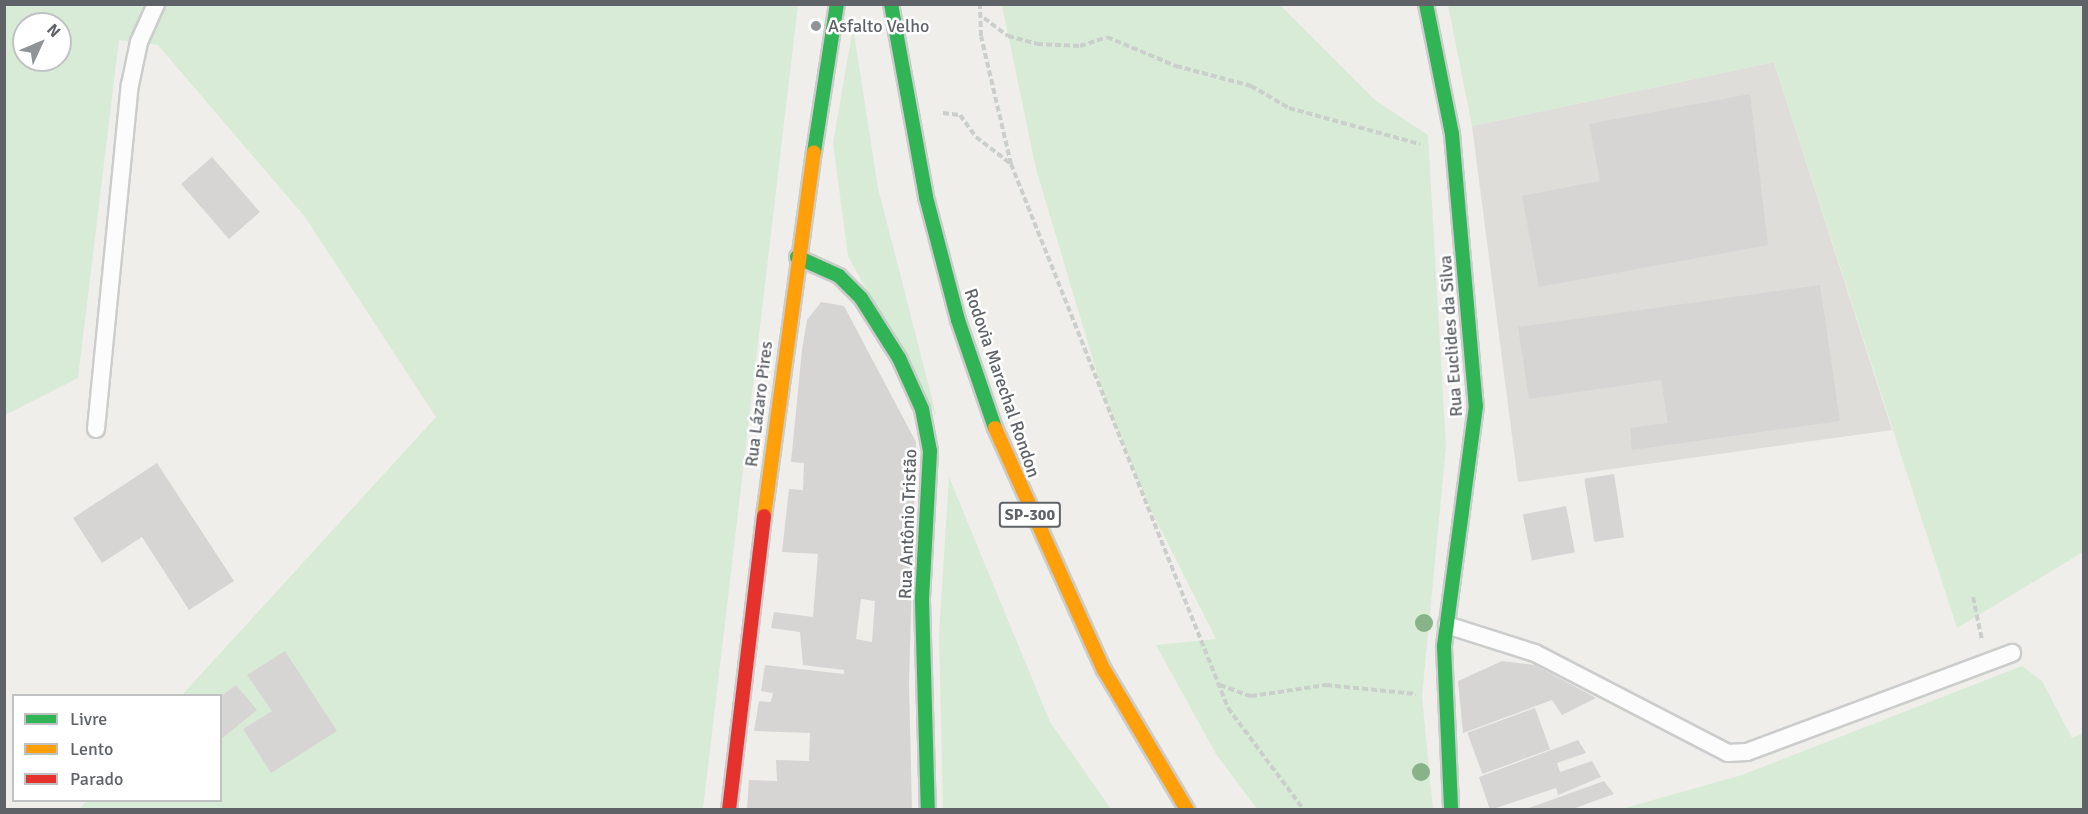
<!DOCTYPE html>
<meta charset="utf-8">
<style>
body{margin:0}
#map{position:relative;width:2088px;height:814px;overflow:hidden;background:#efeeea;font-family:Signika,sans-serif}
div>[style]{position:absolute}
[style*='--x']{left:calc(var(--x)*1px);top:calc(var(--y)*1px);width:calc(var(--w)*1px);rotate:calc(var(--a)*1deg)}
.industrial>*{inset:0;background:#dfddda}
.green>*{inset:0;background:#d8ebd6}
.building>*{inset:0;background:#d6d5d3;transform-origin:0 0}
.path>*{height:4px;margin-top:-2px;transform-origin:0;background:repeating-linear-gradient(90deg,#cacfcc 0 6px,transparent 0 9px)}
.roads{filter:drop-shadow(2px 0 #cbcccc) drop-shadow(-2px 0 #cbcccc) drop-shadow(0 2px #cbcccc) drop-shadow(0 -2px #cbcccc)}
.lane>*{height:16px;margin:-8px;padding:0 8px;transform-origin:8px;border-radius:8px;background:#fdfcfc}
.fast>*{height:14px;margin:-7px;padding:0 7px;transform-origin:7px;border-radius:7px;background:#30b455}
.slow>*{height:14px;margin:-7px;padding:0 7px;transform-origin:7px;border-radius:7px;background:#ff9f0a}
.jam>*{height:14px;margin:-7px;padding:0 7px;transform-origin:7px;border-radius:7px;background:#e5322d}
.trees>*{width:18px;height:18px;margin:-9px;border-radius:50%;background:#88b388}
.dots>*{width:16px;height:16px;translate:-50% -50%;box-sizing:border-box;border:3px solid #fff;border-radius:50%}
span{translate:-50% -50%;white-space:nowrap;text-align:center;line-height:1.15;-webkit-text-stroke:5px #fff;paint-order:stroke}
.shield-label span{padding:2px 4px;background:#fff;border:2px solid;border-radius:4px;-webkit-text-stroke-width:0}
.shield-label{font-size:16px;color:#5f6368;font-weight:700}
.poi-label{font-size:18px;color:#5f6368}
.left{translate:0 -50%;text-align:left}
.street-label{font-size:18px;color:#5f6368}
.frame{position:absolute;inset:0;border:6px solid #5f6368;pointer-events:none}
.legend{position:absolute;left:12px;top:694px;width:210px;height:108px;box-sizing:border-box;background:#fff;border:2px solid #bfc1c3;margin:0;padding:8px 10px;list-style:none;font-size:18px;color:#5f6368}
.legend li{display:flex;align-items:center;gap:12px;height:30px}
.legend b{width:30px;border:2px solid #bfc1c3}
.north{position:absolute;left:12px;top:12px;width:60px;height:60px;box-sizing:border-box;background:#fff;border:2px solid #bfc1c3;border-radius:50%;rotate:46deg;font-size:16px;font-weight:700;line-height:24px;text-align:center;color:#5f6368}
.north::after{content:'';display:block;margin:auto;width:21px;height:27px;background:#919496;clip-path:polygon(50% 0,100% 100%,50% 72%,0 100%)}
</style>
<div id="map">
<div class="industrial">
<i style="clip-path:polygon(1774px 62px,1892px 430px,1518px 482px,1472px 126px)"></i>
</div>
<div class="green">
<i style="clip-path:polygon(evenodd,5px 5px,798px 5px,703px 809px,79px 809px,87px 801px,220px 800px,220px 696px,182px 695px,436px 417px,305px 217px,158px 45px,119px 40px,78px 378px,5px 415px,5px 5px,24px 24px,60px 24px,60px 60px,24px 60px,24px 24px)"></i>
<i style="clip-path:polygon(1002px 5px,1280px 5px,1375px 100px,1428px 135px,1446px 447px,1422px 696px,1433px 809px,1257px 809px,1216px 754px,1156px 645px,1216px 639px,1151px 510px,1105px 400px,1036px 169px)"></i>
<i style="clip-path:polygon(1448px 5px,2083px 5px,2083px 552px,1957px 628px,1774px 62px,1472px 126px)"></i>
<i style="clip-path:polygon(853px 27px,878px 188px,937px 418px,848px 256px,833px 143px)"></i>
<i style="clip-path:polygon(949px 477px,1050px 722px,1111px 809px,943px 810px,939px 634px)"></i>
<i style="clip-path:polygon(2022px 666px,2042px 681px,2072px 738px,2083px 733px,2083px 809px,1625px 808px,1742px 775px)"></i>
</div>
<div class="building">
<i style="clip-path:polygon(1750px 94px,1768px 245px,1539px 287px,1522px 196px,1600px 181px,1589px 124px)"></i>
<i style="left:212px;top:157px;width:73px;height:41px;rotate:49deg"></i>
<i style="clip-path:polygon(1820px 285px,1840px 421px,1632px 450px,1630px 428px,1668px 423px,1661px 380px,1529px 399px,1518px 327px)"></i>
<i style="clip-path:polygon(evenodd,821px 302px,844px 306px,916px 442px,909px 683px,912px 810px,747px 810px,749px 780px,777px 781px,776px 760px,809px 761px,810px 733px,754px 731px,759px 701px,771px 702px,773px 693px,761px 691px,765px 665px,844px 674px,844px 670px,803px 665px,800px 632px,771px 628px,774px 612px,813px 617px,818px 554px,782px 552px,789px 489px,803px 490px,804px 463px,791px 462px,802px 350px,807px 320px,821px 302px,861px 599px,875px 601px,872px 642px,856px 639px,861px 599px)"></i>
<i style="clip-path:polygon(157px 463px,234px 581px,189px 610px,142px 537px,102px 563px,73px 518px)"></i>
<i style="left:1614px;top:474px;width:64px;height:30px;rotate:81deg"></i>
<i style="left:1566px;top:506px;width:47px;height:44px;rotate:79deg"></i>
<i style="clip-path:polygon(285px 651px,337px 731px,271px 773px,243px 729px,272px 711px,247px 675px)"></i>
<i style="clip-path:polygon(1502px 661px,1535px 665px,1596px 698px,1562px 715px,1552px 700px,1463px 733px,1458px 681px)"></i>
<i style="clip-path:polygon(236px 685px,257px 710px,220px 740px,220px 697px)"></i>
<i style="left:1535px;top:708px;width:44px;height:72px;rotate:70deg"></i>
<i style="clip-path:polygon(1578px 740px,1586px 753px,1557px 763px,1560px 772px,1592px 761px,1601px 777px,1558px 795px,1556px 788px,1490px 810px,1479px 777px)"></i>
<i style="clip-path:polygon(1604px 781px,1614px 794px,1570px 810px,1523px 810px)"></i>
</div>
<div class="path">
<i style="--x:984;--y:18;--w:30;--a:37"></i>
<i style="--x:1008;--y:36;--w:30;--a:15"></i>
<i style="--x:1037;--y:44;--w:43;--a:2.7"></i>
<i style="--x:1080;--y:46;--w:28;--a:-18"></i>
<i style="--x:1107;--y:37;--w:75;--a:22.8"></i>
<i style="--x:1176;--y:66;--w:78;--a:14.9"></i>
<i style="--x:1251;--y:86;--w:44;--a:30.1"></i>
<i style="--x:1289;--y:108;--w:136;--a:15.4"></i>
<i style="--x:943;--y:113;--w:17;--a:7"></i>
<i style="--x:960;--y:115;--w:27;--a:54"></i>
<i style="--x:976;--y:137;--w:44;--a:37.6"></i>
<i style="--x:1011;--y:164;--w:131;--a:-103.2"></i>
<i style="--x:981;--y:36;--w:32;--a:-92"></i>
<i style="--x:1011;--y:164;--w:586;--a:68.25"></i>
<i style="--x:1228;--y:708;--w:127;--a:53.3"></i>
<i style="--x:1973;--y:597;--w:44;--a:78.2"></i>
<i style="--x:1220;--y:685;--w:33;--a:20"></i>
<i style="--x:1251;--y:696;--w:76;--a:-8.3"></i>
<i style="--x:1326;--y:685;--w:90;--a:5.7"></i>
</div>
<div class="roads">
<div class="lane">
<i style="--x:96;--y:429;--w:346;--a:-84.4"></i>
<i style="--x:130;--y:85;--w:44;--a:-78.2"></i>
<i style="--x:139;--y:42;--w:42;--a:-65.9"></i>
<i style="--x:1447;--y:625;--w:92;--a:17.7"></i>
<i style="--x:1535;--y:653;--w:217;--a:27.4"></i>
<i style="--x:1728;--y:753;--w:19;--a:-3"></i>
<i style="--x:1747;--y:752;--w:283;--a:-20.5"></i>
</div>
<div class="fast">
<i style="--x:891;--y:4;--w:196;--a:79.7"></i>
<i style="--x:926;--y:197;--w:127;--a:75.4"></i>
<i style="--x:958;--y:320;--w:114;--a:71.1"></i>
<i style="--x:1426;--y:4;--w:133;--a:78.7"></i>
<i style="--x:1452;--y:134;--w:273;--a:85"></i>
<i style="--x:1476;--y:406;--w:243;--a:97.6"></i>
<i style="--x:1444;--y:647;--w:163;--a:87.5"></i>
<i style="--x:814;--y:152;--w:150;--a:-81.2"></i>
<i style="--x:797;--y:257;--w:46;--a:24.3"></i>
<i style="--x:839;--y:276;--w:31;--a:45"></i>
<i style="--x:861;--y:298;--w:71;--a:57.7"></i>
<i style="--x:899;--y:358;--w:56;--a:65.7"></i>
<i style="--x:922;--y:409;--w:43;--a:79.2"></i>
<i style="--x:930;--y:451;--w:150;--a:93.1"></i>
<i style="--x:922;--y:601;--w:209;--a:88.4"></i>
</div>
<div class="slow">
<i style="--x:995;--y:428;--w:265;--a:65.8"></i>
<i style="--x:1104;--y:670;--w:163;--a:59.3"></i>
<i style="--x:764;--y:516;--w:367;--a:-82.2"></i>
</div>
<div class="jam">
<i style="--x:729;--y:810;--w:296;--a:-83.2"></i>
</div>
</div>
<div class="trees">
<i style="left:1424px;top:623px"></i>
<i style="left:1421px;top:772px"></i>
</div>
<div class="dots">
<i style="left:816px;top:26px;background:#919496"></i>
</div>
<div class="shield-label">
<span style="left:1030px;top:515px">SP-300</span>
</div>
<div class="poi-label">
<span class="left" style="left:828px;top:26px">Asfalto Velho</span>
</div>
<div class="street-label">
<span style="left:1451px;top:336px;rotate:-94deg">Rua Euclides da Silva</span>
<span style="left:1002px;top:383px;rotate:71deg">Rodovia Marechal Rondon</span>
<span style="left:759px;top:404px;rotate:-83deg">Rua Lázaro Pires</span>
<span style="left:908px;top:524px;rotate:-88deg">Rua Antônio Tristão</span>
</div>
<div class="frame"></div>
<ul class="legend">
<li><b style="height:8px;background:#30b455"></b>Livre</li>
<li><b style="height:8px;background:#ff9f0a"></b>Lento</li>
<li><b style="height:8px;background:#e5322d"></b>Parado</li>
</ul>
<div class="north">N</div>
</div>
